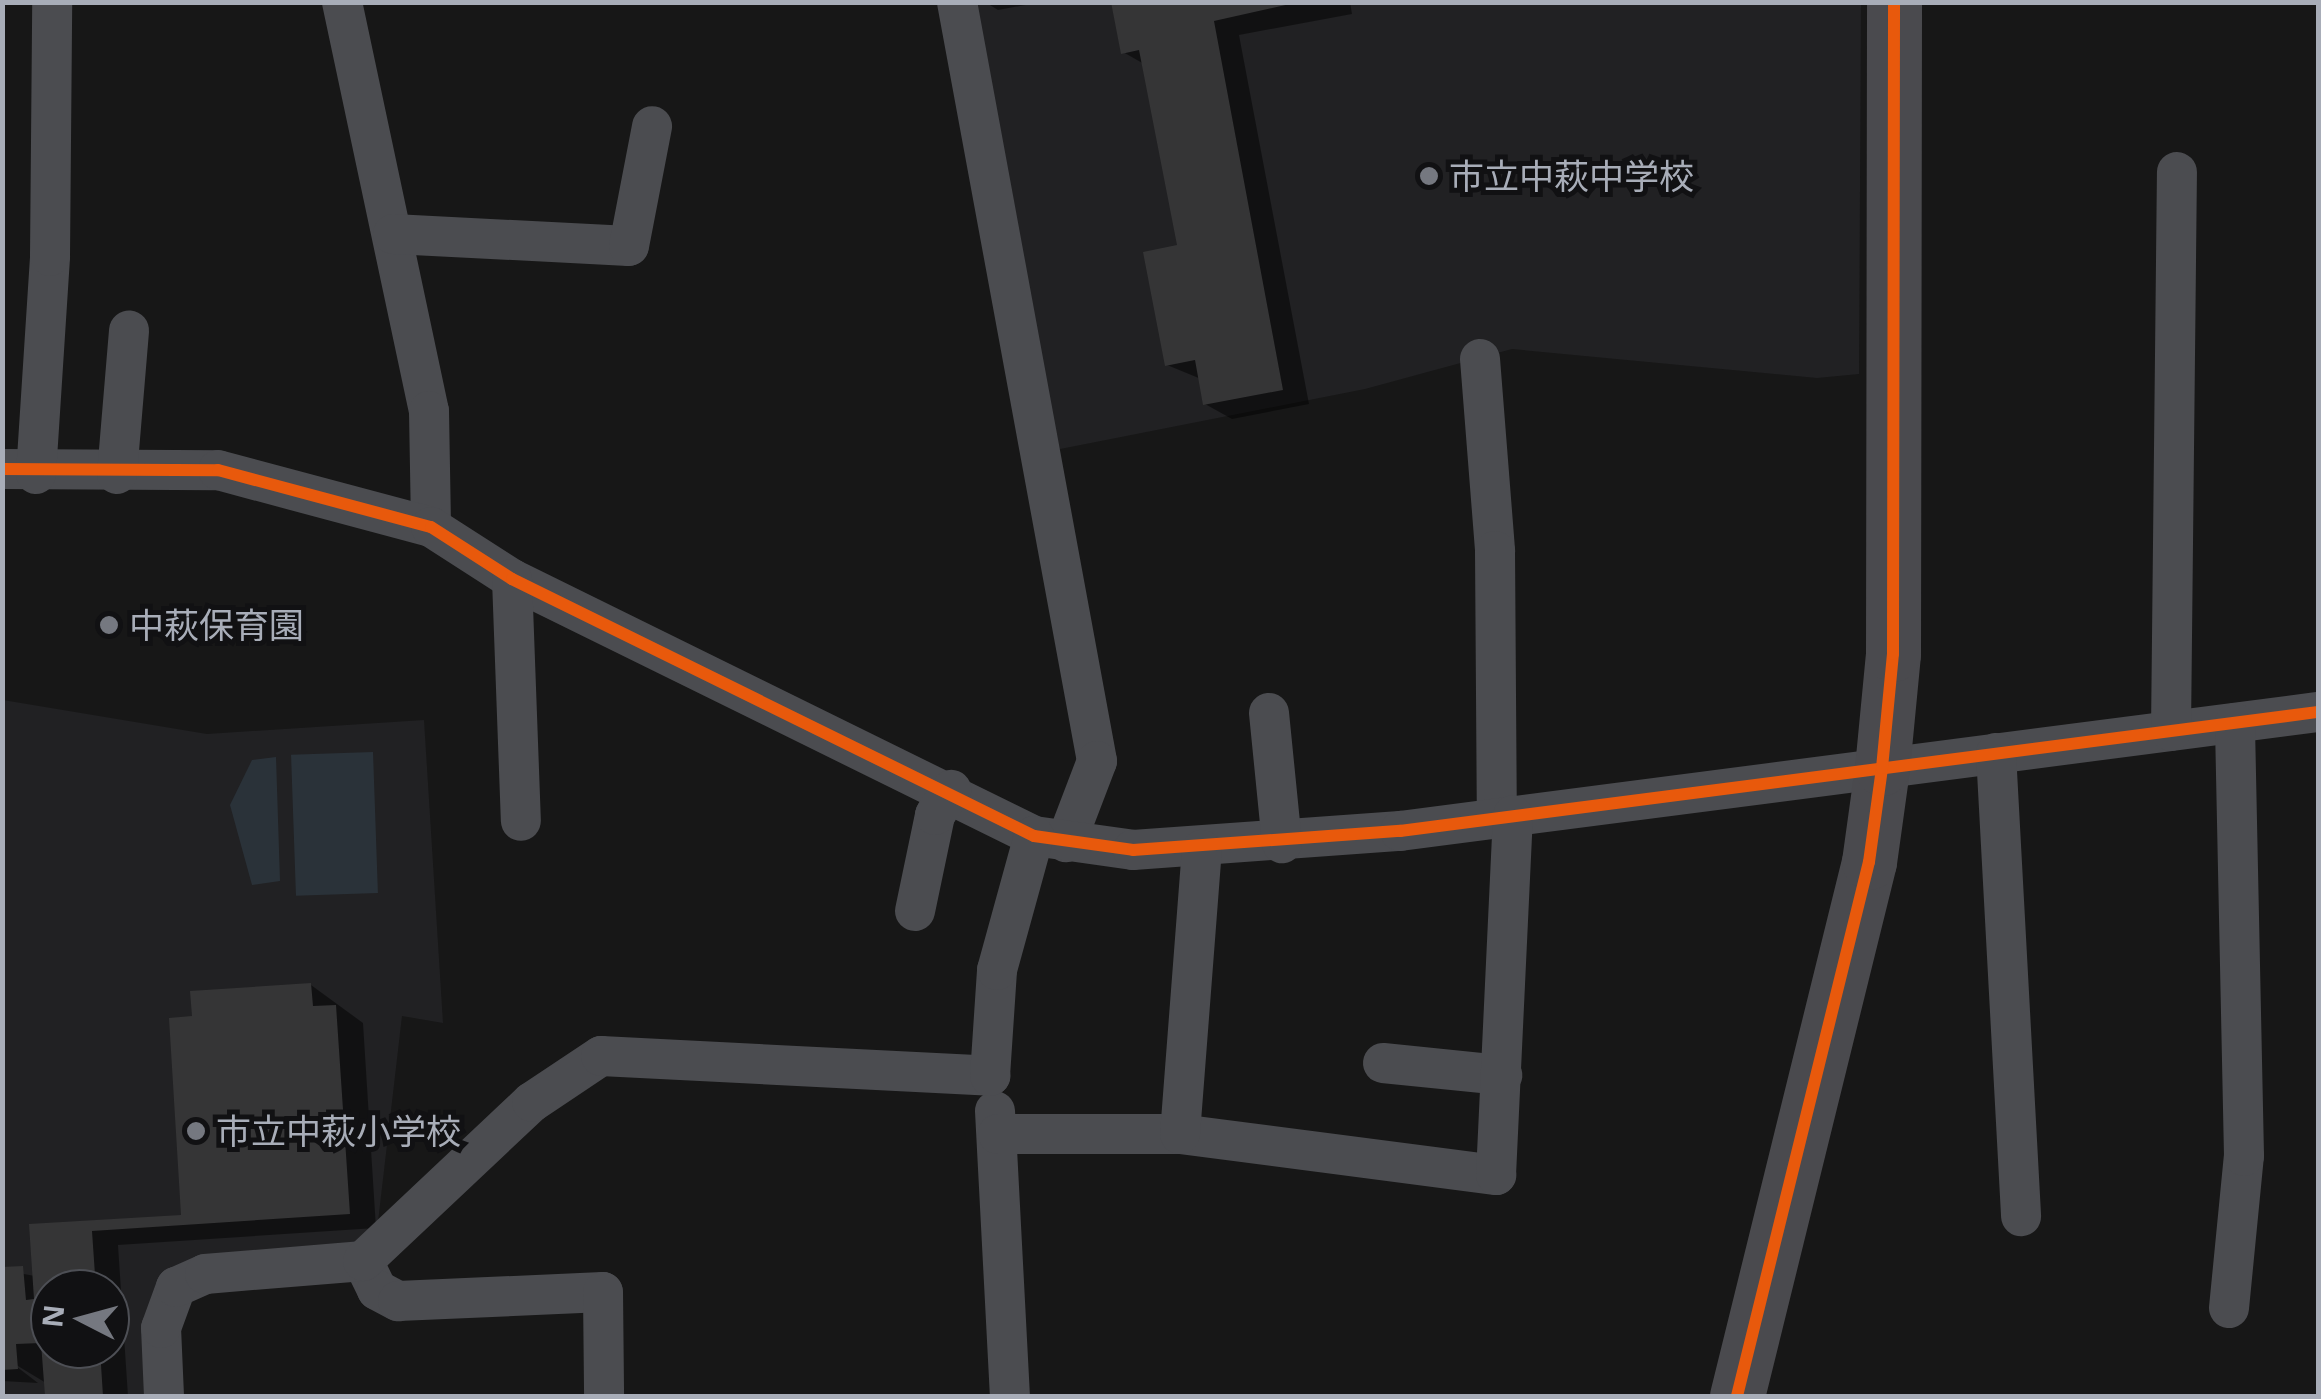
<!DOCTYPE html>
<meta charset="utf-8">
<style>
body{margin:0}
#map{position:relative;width:2321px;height:1399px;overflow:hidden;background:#171717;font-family:"Noto Sans","Noto Sans JP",sans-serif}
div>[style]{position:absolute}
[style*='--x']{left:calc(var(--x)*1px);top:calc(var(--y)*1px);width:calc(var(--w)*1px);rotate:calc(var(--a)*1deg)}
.built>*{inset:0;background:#212123}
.water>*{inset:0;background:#2a3239;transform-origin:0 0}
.shadow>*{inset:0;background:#0007}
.building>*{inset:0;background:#353536}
.street>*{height:40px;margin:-20px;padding:0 20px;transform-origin:20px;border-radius:20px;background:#4b4c50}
.secondary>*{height:55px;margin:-27.5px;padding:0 27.5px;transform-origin:27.5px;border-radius:27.5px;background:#4a4a4e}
.cycleway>*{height:12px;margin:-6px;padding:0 6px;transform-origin:6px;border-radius:6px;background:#e8590c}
.dots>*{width:28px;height:28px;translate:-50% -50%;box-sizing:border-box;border:5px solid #111113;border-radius:50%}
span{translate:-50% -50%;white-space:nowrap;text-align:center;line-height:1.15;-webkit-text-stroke:10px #111113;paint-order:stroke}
.poi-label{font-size:35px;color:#a8adb8}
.left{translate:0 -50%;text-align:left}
.frame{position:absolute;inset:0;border:5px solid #a8adb8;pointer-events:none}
.north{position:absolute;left:30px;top:1269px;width:100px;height:100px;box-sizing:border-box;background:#111113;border:2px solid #4d4f55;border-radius:50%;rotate:276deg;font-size:28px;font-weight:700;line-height:40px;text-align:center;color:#a8adb8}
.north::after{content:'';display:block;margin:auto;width:35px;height:45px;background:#757880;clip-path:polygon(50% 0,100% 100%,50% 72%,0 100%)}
</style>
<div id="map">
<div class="built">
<i style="clip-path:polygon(964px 3px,1861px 3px,1859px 374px,1817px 378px,1512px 349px,1365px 389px,1050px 451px)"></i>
<i style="clip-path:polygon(evenodd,3px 700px,207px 734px,424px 720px,443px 1023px,402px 1016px,376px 1239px,181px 1265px,146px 1396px,3px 1396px,3px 700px,50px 1289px,110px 1289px,110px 1349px,50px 1349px,50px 1289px)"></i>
</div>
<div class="water">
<i style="left:373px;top:752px;width:141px;height:82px;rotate:88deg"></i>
<i style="clip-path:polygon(276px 757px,280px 881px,252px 885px,230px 805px,252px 760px)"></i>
</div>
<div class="shadow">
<i style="clip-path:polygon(985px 2px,1042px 2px,998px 10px)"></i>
<i style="clip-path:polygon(1114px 2px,1350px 2px,1352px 14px,1239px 35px,1309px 404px,1232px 419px,1205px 404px,1201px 379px,1167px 365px,1180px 247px,1144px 64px,1123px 52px)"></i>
<i style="clip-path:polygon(evenodd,311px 985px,363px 1023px,376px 1228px,118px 1245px,128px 1396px,47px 1396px,46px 1383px,8px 1360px,38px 1383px,2px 1381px,2px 1270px,35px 1276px,32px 1226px,184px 1217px,195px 1019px,311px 985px,50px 1289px,110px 1289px,110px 1349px,50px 1349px,50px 1289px)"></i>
</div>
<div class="building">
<i style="clip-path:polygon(1111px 2px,1299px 2px,1214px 21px,1283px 390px,1203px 405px,1195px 360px,1165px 366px,1143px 252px,1177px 245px,1139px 50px,1121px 54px)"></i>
<i style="clip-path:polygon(311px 983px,313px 1006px,336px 1005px,350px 1214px,92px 1231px,96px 1289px,50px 1289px,50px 1349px,100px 1349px,103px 1396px,45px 1396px,41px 1343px,16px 1344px,18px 1369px,2px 1370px,2px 1267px,23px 1266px,26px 1300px,34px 1299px,29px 1224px,181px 1215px,169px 1018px,192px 1016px,190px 991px)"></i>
</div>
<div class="street">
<i style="--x:342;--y:2;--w:418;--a:78"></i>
<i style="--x:429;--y:411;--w:116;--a:89"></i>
<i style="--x:957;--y:2;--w:772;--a:79.55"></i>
<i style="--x:1097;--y:761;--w:87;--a:110.9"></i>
<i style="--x:393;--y:234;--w:236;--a:2.9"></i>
<i style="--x:629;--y:246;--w:122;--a:-79.1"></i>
<i style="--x:1480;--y:359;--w:193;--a:85.5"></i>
<i style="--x:1495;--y:551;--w:265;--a:89.6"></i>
<i style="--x:2;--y:469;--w:216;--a:0.3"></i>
<i style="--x:218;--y:470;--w:220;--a:15"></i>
<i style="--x:431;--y:527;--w:96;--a:32.7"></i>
<i style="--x:512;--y:579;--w:582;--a:26.21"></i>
<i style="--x:1034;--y:836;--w:100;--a:8"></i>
<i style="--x:1133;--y:850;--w:268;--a:-4.1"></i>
<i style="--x:1400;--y:831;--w:926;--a:-7.39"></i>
<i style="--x:36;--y:474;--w:218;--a:-86.3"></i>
<i style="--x:50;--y:256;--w:254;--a:-89.5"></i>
<i style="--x:117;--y:474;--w:144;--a:-85.2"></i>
<i style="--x:512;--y:579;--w:242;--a:87.9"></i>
<i style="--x:1269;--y:713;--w:131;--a:84.3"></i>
<i style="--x:2171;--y:731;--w:559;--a:-89.39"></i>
<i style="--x:1996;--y:753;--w:464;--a:86.9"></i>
<i style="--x:915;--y:911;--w:98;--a:-78.2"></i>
<i style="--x:935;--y:815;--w:30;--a:-57"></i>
<i style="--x:1383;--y:1063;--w:120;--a:5.8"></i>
<i style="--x:995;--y:1111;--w:285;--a:87"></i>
<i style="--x:998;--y:1134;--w:182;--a:0"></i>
<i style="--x:1180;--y:1134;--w:319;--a:7.4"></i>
<i style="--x:1496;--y:1175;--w:360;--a:-87.3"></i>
<i style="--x:1180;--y:1134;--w:285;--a:-85.6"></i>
<i style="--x:363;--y:1261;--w:32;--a:64"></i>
<i style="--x:377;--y:1290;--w:24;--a:28"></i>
<i style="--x:398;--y:1301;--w:205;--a:-2.5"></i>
<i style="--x:603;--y:1292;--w:104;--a:89.4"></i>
<i style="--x:2229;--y:1308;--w:153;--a:-84.4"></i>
<i style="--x:2244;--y:1156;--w:433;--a:-91.2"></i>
<i style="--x:164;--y:1396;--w:68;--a:-92.5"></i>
<i style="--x:161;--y:1328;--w:44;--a:-69.9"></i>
<i style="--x:176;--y:1287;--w:32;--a:-24"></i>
<i style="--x:205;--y:1274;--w:159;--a:-4.7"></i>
<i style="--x:363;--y:1261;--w:232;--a:-43.3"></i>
<i style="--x:532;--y:1102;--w:83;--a:-33.7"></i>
<i style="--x:601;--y:1056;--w:390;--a:2.9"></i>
<i style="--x:990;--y:1076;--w:106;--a:-86.2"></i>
<i style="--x:997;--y:970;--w:139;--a:-74.6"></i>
</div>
<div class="secondary">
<i style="--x:1737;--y:1396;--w:550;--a:-76.12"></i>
<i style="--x:1869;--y:862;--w:95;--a:-82.1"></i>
<i style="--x:1882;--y:768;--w:115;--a:-84.5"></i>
<i style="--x:1893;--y:654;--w:652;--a:-89.91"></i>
</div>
<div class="cycleway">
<i style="--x:2;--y:469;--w:216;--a:0.3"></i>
<i style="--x:218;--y:470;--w:220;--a:15"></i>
<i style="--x:431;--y:527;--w:96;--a:32.7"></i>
<i style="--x:512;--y:579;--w:582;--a:26.21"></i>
<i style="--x:1034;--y:836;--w:100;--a:8"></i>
<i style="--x:1133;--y:850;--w:268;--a:-4.1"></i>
<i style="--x:1400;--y:831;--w:926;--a:-7.39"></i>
<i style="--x:1737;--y:1396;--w:550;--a:-76.12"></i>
<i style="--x:1869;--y:862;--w:95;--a:-82.1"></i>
<i style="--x:1882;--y:768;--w:115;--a:-84.5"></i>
<i style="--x:1893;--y:654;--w:652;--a:-89.91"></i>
</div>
<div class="dots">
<i style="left:1429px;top:176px;background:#757880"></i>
<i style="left:109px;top:625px;background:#757880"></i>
<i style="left:196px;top:1131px;background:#757880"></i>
</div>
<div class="poi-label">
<span class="left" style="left:1449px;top:176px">市立中萩中学校</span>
<span class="left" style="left:129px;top:625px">中萩保育園</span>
<span class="left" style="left:216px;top:1131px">市立中萩小学校</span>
</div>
<div class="frame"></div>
<div class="north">N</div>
</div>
